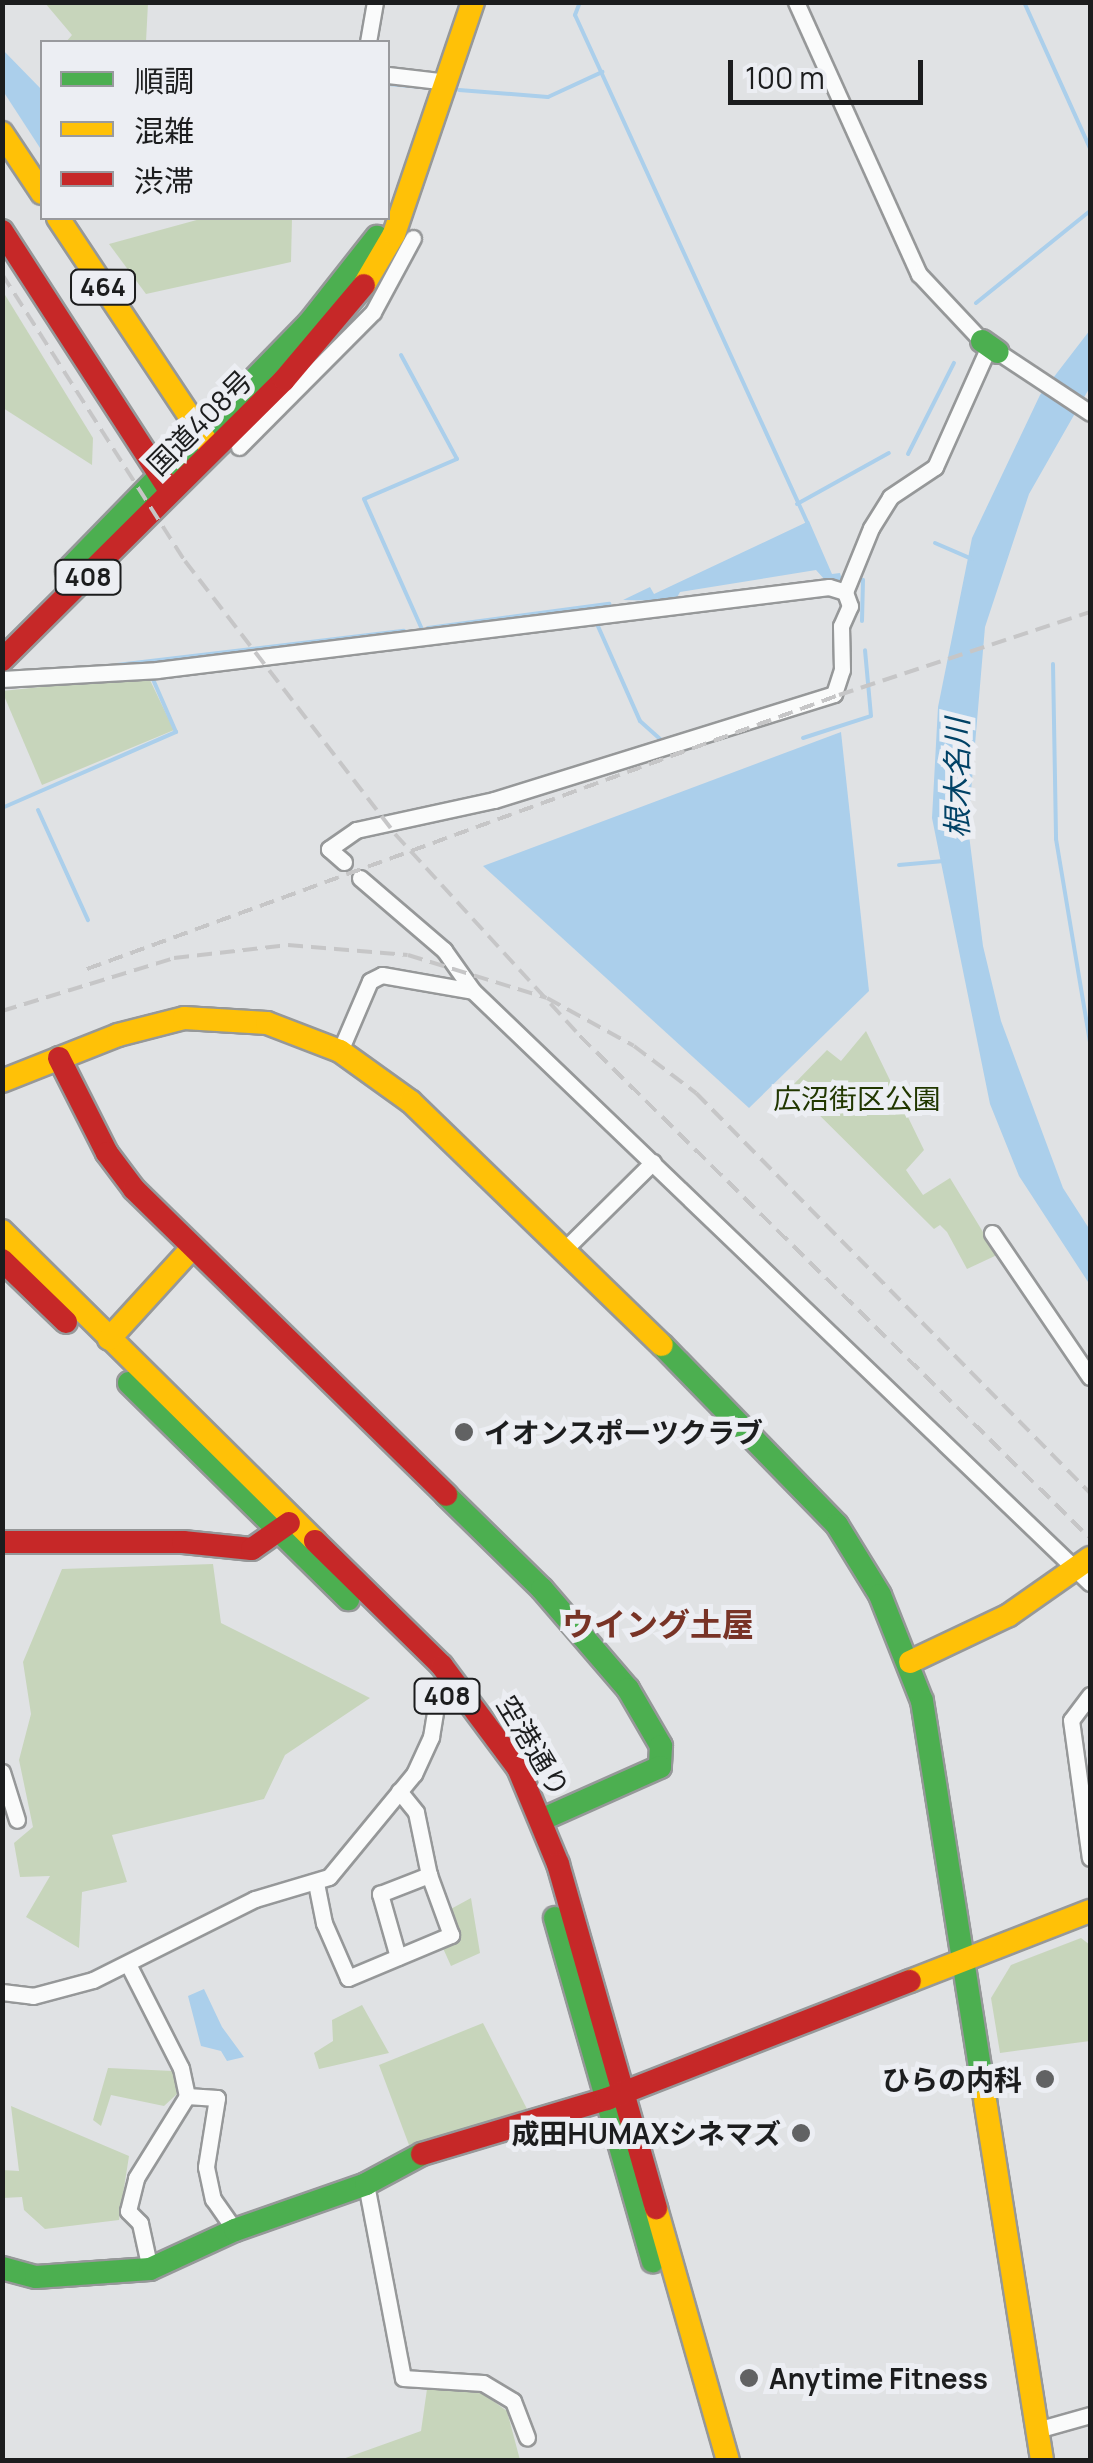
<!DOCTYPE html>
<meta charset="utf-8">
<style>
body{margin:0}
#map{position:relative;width:1093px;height:2463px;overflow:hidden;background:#e0e2e4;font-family:Manrope,"Noto Sans JP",sans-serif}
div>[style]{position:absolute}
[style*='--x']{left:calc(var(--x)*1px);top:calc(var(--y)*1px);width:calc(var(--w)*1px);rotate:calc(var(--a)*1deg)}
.green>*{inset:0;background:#c7d5bb}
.water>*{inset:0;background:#abcfeb}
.stream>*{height:4px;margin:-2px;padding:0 2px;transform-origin:2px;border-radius:2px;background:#abcfeb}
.roads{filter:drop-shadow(2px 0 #969899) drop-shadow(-2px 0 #969899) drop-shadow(0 2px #969899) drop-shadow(0 -2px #969899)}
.street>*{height:15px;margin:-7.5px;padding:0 7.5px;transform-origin:7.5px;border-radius:7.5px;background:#fafbfb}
.fast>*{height:22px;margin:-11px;padding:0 11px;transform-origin:11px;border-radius:11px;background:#4caf50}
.slow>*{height:22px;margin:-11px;padding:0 11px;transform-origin:11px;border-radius:11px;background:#ffc107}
.jam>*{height:22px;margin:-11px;padding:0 11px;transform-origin:11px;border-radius:11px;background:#c62828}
.rail>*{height:4px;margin-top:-2px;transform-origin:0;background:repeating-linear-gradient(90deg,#c6c6c7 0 15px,transparent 0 23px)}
.dots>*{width:28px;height:28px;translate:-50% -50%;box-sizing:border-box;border:5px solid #eceef3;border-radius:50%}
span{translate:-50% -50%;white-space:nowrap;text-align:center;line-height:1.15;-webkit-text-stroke:10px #eceef3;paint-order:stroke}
.shield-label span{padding:2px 8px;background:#eceef3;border:2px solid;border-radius:8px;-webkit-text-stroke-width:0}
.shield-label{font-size:25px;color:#1c1d1e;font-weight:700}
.street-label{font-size:28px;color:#1c1d1e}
.park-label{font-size:28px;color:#213700}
.poi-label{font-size:28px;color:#1c1d1e;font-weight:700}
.left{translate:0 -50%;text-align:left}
.right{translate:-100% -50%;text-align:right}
.water-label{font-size:30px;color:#014266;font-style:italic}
.quarter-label{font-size:32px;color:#783326;font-weight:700}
.frame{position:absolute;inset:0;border:5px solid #1c1d1e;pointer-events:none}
.legend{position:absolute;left:40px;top:40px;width:350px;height:180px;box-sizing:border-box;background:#eceef3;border:2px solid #999a9e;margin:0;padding:12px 18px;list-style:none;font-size:30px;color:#1c1d1e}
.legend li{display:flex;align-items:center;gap:20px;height:50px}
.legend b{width:50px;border:2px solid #999a9e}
.scale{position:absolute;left:728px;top:60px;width:195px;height:45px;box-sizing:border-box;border:5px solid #1c1d1e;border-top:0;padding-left:12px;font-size:30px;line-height:35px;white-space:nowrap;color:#1c1d1e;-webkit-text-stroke:8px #eceef3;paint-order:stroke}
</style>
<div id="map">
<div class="green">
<i style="clip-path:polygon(45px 3px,148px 3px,146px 42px,66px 42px,72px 35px)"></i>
<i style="clip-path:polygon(204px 218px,292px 218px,291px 262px,146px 294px,109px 244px)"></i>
<i style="clip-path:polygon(2px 290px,93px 438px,92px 465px,3px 408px)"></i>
<i style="clip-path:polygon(148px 676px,174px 730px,42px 785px,2px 691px)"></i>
<i style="clip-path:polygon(866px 1031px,924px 1150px,906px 1170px,923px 1195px,950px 1178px,997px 1255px,967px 1269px,947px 1232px,940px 1225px,934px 1229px,791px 1087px,827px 1050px,841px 1061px)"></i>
<i style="clip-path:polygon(213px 1564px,221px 1623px,370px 1698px,285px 1755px,264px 1799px,112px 1835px,127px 1882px,82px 1892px,79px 1948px,26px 1917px,50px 1876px,20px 1877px,14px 1843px,33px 1827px,19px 1760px,31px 1714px,23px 1662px,62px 1569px)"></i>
<i style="clip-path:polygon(471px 1898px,480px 1953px,451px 1966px,442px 1946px,460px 1937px,449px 1910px)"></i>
<i style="clip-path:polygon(1081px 1938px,1090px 1945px,1090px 2041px,1000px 2053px,991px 1998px,1011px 1965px)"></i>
<i style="clip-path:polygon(362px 2005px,389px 2053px,319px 2069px,314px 2053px,333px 2041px,332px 2020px)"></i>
<i style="clip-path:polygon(483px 2023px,527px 2109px,409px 2145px,379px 2065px)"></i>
<i style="clip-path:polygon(108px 2068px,173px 2071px,177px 2094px,164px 2106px,111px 2095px,101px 2126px,93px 2120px)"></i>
<i style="clip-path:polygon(11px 2106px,129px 2156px,119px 2220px,45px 2229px,24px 2210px,22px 2197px,3px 2198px,2px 2170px,19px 2171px)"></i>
<i style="clip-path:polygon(427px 2389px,478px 2390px,507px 2411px,520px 2460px,340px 2460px,421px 2431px)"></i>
</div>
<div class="water">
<i style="clip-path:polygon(2px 49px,42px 90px,42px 151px,3px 91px)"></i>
<i style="clip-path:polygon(1090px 330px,1090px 387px,1029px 494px,985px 627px,968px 827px,983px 946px,1001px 1021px,1063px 1188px,1090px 1230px,1090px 1285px,1019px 1176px,990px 1104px,932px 818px,938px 707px,972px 538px,1040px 395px)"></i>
<i style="clip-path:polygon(809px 521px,832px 574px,840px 573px,842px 580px,825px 580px,816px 570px,680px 592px,675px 601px,623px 600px,650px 587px,654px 594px)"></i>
<i style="clip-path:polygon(841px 732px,869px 991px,749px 1108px,483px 866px)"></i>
<i style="clip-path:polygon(204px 1989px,222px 2027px,244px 2057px,227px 2061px,221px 2051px,201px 2046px,188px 1996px)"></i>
</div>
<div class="stream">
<i style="--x:580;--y:2;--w:14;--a:111"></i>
<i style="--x:575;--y:15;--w:558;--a:65.41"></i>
<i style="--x:1024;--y:2;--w:160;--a:65.7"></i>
<i style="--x:388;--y:84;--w:45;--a:5.1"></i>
<i style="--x:459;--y:90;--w:89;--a:4.5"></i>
<i style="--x:548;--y:97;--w:60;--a:-24.8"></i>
<i style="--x:119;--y:218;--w:5;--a:0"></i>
<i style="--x:976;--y:303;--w:146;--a:-38.9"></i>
<i style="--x:401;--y:355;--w:118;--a:61.7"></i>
<i style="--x:457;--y:459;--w:101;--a:156.7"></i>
<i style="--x:364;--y:499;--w:142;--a:66"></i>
<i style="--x:908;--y:454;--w:102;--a:-63.2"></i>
<i style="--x:797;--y:504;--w:105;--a:-29"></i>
<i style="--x:935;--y:543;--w:40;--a:23.4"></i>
<i style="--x:854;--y:578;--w:9;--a:13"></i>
<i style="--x:863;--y:580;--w:41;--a:91.4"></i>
<i style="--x:597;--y:624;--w:106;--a:66.1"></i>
<i style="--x:640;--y:721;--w:30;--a:42"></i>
<i style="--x:428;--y:628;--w:183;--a:-7.6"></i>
<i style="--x:1053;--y:664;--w:175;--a:89"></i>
<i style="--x:1056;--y:839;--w:207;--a:80.5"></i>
<i style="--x:117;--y:665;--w:289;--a:-6.8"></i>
<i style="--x:803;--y:738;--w:71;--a:-17.9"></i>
<i style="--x:871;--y:716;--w:66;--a:-95.2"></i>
<i style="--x:2;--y:808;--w:190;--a:-23.6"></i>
<i style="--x:176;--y:732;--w:60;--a:-113.6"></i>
<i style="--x:38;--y:810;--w:121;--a:65.6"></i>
<i style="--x:899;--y:865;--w:45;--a:-5.1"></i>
</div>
<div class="roads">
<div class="street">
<i style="--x:796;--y:2;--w:299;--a:65.7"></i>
<i style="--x:919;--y:274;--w:92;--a:46.8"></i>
<i style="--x:368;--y:42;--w:41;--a:-80.1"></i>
<i style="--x:388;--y:75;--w:60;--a:6.7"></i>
<i style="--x:998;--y:352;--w:110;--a:33.5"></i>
<i style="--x:239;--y:447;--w:190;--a:-45.2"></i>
<i style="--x:373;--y:312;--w:84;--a:-61.6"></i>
<i style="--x:2;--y:679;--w:155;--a:-3.3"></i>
<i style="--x:157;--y:670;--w:677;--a:-7.04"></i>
<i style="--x:829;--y:587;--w:17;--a:17"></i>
<i style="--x:344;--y:862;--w:20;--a:-139"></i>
<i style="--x:329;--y:849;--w:33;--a:-35"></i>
<i style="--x:356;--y:830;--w:141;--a:-12.3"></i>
<i style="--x:494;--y:800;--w:356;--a:-17.3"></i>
<i style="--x:834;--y:694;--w:25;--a:-72"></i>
<i style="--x:842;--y:670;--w:44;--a:-91.3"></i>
<i style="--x:841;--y:626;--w:22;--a:-66"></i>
<i style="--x:850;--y:606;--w:15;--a:-110"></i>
<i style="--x:845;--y:592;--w:69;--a:-67.9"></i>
<i style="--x:871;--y:528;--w:36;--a:-58"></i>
<i style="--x:890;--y:497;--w:54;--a:-33.7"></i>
<i style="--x:935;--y:467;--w:133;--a:-65.9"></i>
<i style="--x:360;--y:878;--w:111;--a:40.6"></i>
<i style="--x:444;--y:950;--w:50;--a:54.7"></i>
<i style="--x:340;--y:1051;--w:76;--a:-66.8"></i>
<i style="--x:370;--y:981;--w:13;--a:-27"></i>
<i style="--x:382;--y:975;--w:92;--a:10"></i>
<i style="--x:473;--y:991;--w:855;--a:43.82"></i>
<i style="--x:992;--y:1233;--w:174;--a:55.8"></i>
<i style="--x:564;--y:1250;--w:125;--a:-44.7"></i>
<i style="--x:1090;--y:1695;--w:31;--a:127"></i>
<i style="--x:1071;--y:1720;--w:139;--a:82.2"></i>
<i style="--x:2;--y:1772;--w:50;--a:72.6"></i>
<i style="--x:316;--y:1883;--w:41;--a:78.7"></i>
<i style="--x:324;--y:1923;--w:60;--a:66.4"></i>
<i style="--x:348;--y:1978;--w:112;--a:-22.7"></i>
<i style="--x:451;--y:1935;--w:64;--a:-110.1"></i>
<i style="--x:429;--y:1875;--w:64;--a:-101.7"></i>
<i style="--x:416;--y:1812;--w:27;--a:-129"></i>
<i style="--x:398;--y:1957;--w:66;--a:-105.9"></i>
<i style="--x:380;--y:1894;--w:53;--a:-21.2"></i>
<i style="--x:129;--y:1966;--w:114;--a:63"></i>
<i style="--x:181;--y:2068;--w:29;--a:78"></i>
<i style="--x:187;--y:2096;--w:30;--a:4"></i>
<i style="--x:217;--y:2098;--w:70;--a:99.1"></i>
<i style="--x:206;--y:2167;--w:33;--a:78"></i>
<i style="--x:213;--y:2199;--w:38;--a:55"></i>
<i style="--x:2;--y:1992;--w:31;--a:7"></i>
<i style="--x:33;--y:1996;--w:62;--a:-14.9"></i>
<i style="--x:93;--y:1980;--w:181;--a:-26.6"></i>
<i style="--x:255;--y:1899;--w:77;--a:-16.6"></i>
<i style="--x:329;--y:1877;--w:134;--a:-50.5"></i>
<i style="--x:414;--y:1774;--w:41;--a:-65.3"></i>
<i style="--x:431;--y:1737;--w:50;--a:-80.7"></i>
<i style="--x:439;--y:1688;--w:18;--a:-52"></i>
<i style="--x:366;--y:2184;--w:197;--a:79.2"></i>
<i style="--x:403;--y:2378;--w:80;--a:3.6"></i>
<i style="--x:483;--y:2383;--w:35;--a:31"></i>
<i style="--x:513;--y:2401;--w:39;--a:69"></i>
<i style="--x:150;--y:2269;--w:47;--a:-102.3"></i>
<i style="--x:140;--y:2223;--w:17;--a:-135"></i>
<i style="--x:128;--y:2211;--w:34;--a:-76"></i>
<i style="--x:136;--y:2178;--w:97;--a:-58.1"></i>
<i style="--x:1037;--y:2430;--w:55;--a:-15.8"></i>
</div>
<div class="fast">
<i style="--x:982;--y:341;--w:19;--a:35"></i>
<i style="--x:67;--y:571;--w:347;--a:-45.7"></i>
<i style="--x:309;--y:323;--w:110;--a:-51.7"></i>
<i style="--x:662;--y:1345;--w:251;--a:45.8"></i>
<i style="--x:837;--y:1525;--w:82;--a:58.4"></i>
<i style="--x:880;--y:1595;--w:114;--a:68.4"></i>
<i style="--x:922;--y:1701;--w:404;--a:81"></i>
<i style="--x:129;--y:1383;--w:308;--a:44.6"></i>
<i style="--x:446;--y:1495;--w:134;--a:44.4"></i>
<i style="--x:542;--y:1589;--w:132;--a:49.3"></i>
<i style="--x:628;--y:1689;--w:66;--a:59.9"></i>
<i style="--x:661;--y:1746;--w:21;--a:93"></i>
<i style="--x:660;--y:1767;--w:128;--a:156"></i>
<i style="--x:555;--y:1918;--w:357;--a:74.1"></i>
<i style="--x:2;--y:2268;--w:35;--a:15"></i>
<i style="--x:36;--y:2277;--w:114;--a:-4"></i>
<i style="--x:150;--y:2269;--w:94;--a:-24.6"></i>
<i style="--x:235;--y:2230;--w:139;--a:-19.3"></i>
<i style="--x:366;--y:2184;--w:64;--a:-28.2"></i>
</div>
<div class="slow">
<i style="--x:2;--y:133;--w:72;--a:56.3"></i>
<i style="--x:58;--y:218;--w:278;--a:56.4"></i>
<i style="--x:364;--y:285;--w:59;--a:-59.5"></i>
<i style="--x:394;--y:234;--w:245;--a:-71.2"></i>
<i style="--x:2;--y:1081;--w:125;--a:-21.6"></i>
<i style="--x:118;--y:1035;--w:68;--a:-14.4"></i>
<i style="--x:184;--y:1018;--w:83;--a:3.4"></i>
<i style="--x:267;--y:1023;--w:78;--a:21"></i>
<i style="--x:340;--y:1051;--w:87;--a:35.7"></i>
<i style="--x:411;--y:1102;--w:349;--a:44.1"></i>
<i style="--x:2;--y:1231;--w:441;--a:44.7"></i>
<i style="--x:109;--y:1339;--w:123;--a:-47.6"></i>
<i style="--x:910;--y:1662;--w:110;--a:-25.4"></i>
<i style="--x:1009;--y:1615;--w:99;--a:-35.1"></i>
<i style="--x:910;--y:1981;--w:193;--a:-21.3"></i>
<i style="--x:985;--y:2100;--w:364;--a:81"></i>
<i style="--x:656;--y:2208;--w:262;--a:74.1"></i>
</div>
<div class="jam">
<i style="--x:2;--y:231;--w:306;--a:57.1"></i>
<i style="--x:2;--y:660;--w:397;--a:-44.8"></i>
<i style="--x:284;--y:380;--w:124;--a:-49.9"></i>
<i style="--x:59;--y:1058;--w:106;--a:63.2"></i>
<i style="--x:107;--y:1153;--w:45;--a:53.1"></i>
<i style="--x:134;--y:1189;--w:437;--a:44.4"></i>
<i style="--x:2;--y:1260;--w:89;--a:44.1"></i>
<i style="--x:315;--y:1541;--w:178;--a:44.5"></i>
<i style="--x:442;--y:1666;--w:127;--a:53.3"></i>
<i style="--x:518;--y:1768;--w:104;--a:67.4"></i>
<i style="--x:558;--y:1864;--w:358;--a:74.1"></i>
<i style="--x:2;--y:1542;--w:181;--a:0"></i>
<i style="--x:183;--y:1542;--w:69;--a:5.8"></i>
<i style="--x:252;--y:1549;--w:45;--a:-35.1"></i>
<i style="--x:422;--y:2154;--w:193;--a:-16.6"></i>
<i style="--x:607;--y:2099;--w:325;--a:-21.3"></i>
</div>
</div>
<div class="rail">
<i style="--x:2;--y:274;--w:340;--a:57.5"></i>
<i style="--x:185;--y:561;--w:344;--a:52.4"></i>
<i style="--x:395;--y:834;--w:274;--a:47.5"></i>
<i style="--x:580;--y:1036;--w:716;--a:44.55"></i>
<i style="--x:87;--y:969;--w:800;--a:-20.02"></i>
<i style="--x:839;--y:695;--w:264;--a:-18.3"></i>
<i style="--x:2;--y:1011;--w:180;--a:-17.1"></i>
<i style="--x:174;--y:958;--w:115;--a:-6.5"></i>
<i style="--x:288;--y:945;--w:120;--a:4.8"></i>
<i style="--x:408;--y:955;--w:145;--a:17.2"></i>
<i style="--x:547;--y:998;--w:99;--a:28.9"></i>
<i style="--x:634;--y:1046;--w:78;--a:37.2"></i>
<i style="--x:696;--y:1093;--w:561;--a:45.43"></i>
</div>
<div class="dots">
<i style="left:464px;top:1432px;background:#616263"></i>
<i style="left:1045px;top:2079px;background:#616263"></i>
<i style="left:801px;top:2133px;background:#616263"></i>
<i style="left:749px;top:2378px;background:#616263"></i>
</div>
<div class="shield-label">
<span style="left:103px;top:287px">464</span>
<span style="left:88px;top:577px">408</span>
<span style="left:447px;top:1696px">408</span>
</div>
<div class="street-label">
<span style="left:199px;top:422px;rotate:-45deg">国道408号</span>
<span style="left:534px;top:1746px;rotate:59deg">空港通り</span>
</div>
<div class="park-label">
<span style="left:857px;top:1098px">広沼街区公園</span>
</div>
<div class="poi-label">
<span class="left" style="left:484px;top:1432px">イオンスポーツクラブ</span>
<span class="right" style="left:1022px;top:2079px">ひらの内科</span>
<span class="right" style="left:781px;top:2133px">成田HUMAXシネマズ</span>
<span class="left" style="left:769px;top:2378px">Anytime Fitness</span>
</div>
<div class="water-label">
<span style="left:957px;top:778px;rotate:-90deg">根木名川</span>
</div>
<div class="quarter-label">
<span style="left:658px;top:1624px">ウイング土屋</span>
</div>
<div class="frame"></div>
<ul class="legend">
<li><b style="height:12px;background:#4caf50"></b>順調</li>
<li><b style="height:12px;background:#ffc107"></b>混雑</li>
<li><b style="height:12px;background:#c62828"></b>渋滞</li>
</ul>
<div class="scale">100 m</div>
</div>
